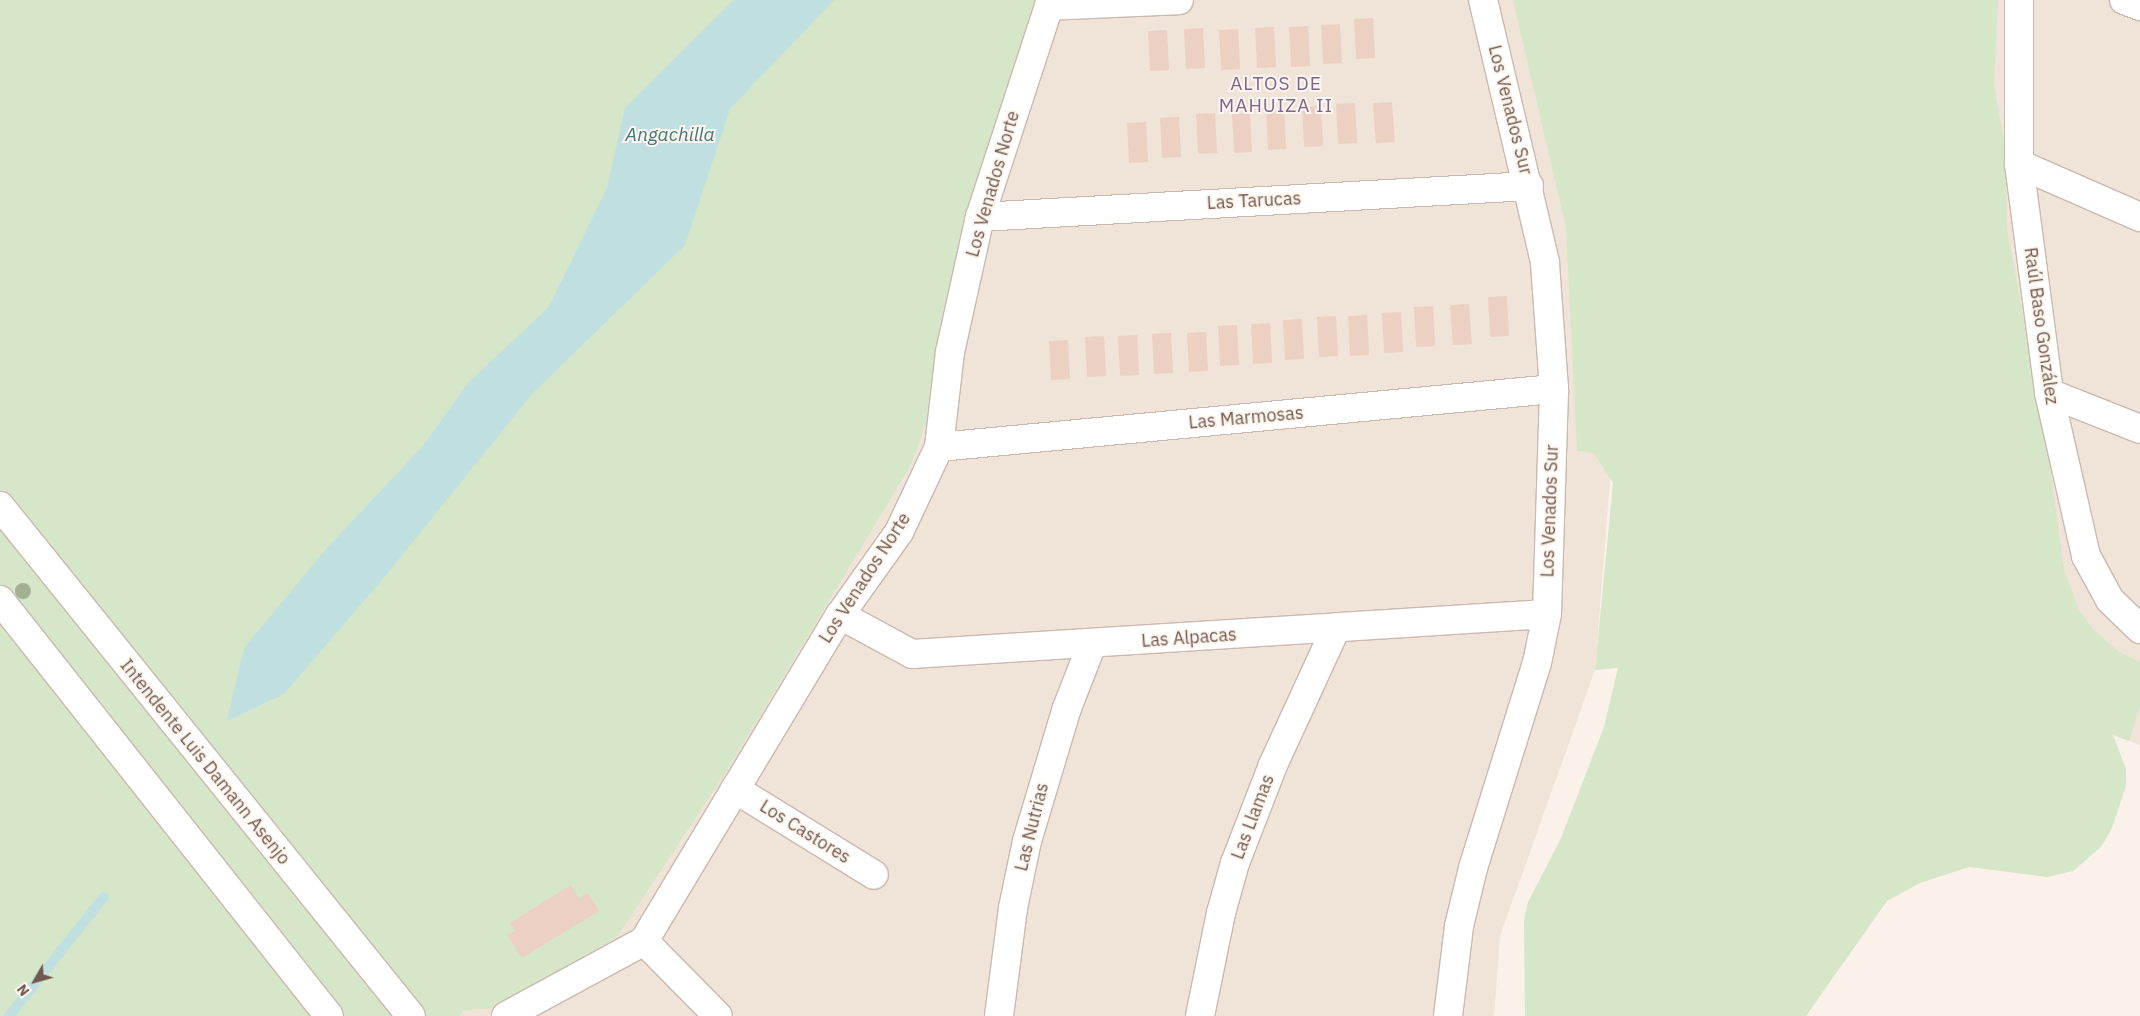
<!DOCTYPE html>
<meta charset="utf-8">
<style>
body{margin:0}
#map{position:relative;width:2140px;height:1016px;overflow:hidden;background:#faf1e8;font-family:"IBM Plex Sans",sans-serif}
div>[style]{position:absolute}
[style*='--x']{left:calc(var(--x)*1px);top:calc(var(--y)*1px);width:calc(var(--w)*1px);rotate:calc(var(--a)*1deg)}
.residential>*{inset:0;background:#f0e3d7}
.green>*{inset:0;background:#d6e6c8}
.water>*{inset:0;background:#bfdfe1}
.stream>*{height:10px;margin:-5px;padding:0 5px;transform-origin:5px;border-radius:5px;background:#bfdfe1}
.building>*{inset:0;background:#ecd0c3;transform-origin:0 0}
.roads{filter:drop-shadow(1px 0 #cab9af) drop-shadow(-1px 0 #cab9af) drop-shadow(0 1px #cab9af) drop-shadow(0 -1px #cab9af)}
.minor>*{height:28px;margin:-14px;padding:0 14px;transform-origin:14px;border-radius:14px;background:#fff}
.secondary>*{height:28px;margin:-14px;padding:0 14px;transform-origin:14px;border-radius:14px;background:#fff}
.trees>*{width:16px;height:16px;margin:-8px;border-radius:50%;background:#a4b092}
span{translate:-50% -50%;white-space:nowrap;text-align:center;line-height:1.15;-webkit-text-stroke:4px #fdf6ee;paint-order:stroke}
.street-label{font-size:18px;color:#71584f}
.neighbourhood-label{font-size:19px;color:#7d668c;letter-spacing:1px}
.water-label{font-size:19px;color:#48767b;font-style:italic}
.north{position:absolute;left:10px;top:956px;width:50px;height:50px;-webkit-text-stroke:4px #fdf6ee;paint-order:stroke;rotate:232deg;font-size:14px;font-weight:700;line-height:20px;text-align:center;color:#71584f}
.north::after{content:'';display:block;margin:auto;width:18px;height:22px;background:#71584f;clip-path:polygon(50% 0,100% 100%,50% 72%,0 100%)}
</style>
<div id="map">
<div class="residential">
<i style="clip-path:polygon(951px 0,1648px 0,1595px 670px,1500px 936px,1494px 1016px,456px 1016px)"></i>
<i style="clip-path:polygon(1948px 0,2140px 0,2140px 745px,2044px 708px)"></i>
</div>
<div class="green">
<i style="clip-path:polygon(0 0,1044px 0,977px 212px,929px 415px,911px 465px,724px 775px,617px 937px,496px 1008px,463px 1010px,460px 1016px,0 1016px)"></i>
<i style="clip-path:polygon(1513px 0,1998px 0,1994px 84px,2006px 152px,2007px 229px,2047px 444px,2064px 570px,2079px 610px,2092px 628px,2119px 652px,2140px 662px,2140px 706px,2129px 741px,2113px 735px,2126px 769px,2126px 786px,2112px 828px,2101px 847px,2073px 871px,2047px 877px,1969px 867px,1920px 883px,1887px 901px,1806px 1016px,1525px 1016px,1524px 920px,1528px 902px,1561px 838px,1604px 727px,1618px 668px,1595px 670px,1613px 483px,1594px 453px,1577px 451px,1566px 227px)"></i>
</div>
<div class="water">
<i style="clip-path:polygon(734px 0,834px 0,730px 109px,685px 245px,532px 394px,387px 574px,284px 694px,227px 721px,244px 648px,327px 548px,423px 446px,468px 383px,549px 307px,607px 188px,625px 108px)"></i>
</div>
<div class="stream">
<i style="--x:9;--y:1016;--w:152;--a:-51.4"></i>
</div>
<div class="building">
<i style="left:1373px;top:18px;width:40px;height:19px;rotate:87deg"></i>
<i style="left:1340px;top:24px;width:39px;height:19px;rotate:87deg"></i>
<i style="left:1308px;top:26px;width:40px;height:19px;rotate:87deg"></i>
<i style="left:1274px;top:27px;width:40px;height:19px;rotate:87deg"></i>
<i style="left:1203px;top:28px;width:40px;height:19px;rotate:87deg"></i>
<i style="left:1238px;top:29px;width:40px;height:19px;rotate:87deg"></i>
<i style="left:1167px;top:30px;width:40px;height:19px;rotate:87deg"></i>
<i style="left:1392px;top:102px;width:40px;height:19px;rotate:86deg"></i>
<i style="left:1355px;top:103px;width:40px;height:19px;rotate:87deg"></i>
<i style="left:1321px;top:106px;width:40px;height:19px;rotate:87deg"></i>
<i style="left:1284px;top:109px;width:40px;height:18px;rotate:87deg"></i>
<i style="left:1215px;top:113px;width:40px;height:19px;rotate:87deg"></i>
<i style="left:1250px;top:113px;width:39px;height:18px;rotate:87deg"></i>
<i style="left:1179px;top:117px;width:40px;height:19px;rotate:87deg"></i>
<i style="left:1146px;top:122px;width:40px;height:19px;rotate:87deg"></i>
<i style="left:1507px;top:296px;width:40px;height:19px;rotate:87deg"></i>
<i style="left:1469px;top:304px;width:40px;height:19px;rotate:86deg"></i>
<i style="left:1433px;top:306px;width:40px;height:19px;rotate:87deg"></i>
<i style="left:1401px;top:312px;width:40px;height:19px;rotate:87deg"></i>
<i style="left:1367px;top:315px;width:40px;height:19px;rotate:87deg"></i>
<i style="left:1336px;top:316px;width:40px;height:19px;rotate:87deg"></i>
<i style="left:1302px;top:319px;width:40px;height:19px;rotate:87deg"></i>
<i style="left:1270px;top:323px;width:40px;height:19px;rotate:87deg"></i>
<i style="left:1237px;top:325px;width:40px;height:19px;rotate:87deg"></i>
<i style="left:1206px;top:332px;width:39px;height:19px;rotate:87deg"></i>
<i style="left:1171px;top:333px;width:40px;height:19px;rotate:87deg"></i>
<i style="left:1137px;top:335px;width:40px;height:19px;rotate:87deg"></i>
<i style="left:1104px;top:336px;width:40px;height:19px;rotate:87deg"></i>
<i style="left:1068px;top:340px;width:39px;height:19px;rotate:87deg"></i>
<i style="clip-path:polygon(571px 885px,579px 899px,588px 893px,599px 911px,522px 958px,507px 935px,515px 931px,510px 923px)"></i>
</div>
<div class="roads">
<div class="minor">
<i style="--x:2019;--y:0;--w:164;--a:90"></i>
<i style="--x:2019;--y:164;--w:231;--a:82.5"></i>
<i style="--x:2049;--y:393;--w:167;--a:77.2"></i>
<i style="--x:2086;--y:556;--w:50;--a:61.4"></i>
<i style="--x:2110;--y:600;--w:42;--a:44"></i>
<i style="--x:2124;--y:0;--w:17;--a:21"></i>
<i style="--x:1049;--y:6;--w:130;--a:-2.6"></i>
<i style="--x:2019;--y:164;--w:132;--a:23.7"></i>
<i style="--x:980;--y:217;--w:550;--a:-3.23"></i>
<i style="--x:2049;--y:393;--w:98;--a:21.6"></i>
<i style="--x:939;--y:447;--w:618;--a:-5.39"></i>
<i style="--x:840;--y:615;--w:82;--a:28.4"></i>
<i style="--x:912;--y:654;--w:636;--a:-3.6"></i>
<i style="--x:735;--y:789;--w:163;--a:31.7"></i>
<i style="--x:644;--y:941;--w:105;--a:45.4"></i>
<i style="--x:506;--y:1016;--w:157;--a:-28.5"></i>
<i style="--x:644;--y:941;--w:380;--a:-59"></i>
<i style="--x:840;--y:615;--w:102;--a:-54.6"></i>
<i style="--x:899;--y:532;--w:94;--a:-64.8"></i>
<i style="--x:939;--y:447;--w:96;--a:-83.4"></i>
<i style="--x:950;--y:352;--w:138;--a:-77.5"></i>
<i style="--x:980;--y:217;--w:228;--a:-71.9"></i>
<i style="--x:999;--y:1016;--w:109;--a:-82.6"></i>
<i style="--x:1013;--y:908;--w:68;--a:-78.2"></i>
<i style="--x:1027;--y:841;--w:139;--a:-73.3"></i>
<i style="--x:1067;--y:708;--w:69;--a:-68.7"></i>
<i style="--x:1200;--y:1016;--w:105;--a:-78.5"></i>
<i style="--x:1221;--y:913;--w:52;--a:-74.4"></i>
<i style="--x:1235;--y:863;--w:105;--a:-68.8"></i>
<i style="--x:1273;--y:765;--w:151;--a:-65.3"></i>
<i style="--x:1448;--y:1016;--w:91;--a:-83"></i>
<i style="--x:1459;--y:926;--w:60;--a:-76.4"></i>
<i style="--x:1473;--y:868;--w:215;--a:-72.7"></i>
<i style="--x:1537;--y:663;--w:50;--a:-78.5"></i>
<i style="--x:1547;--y:614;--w:225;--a:-88.2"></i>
<i style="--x:1554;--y:389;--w:127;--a:-94.1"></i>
<i style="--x:1545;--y:262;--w:269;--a:-103.3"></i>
</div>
<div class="secondary">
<i style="--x:0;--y:506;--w:655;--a:51.14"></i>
<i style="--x:0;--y:600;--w:530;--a:51.66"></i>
</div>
</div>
<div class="trees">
<i style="left:23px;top:591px"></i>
</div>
<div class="street-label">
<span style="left:1510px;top:110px;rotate:76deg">Los Venados Sur</span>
<span style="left:993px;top:184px;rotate:-74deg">Los Venados Norte</span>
<span style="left:1254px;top:201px;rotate:-3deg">Las Tarucas</span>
<span style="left:2041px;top:326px;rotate:82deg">Raúl Baso González</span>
<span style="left:1246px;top:418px;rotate:-5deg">Las Marmosas</span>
<span style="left:1550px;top:511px;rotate:-88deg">Los Venados Sur</span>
<span style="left:865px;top:578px;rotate:-57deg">Los Venados Norte</span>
<span style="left:1189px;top:638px;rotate:-4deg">Las Alpacas</span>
<span style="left:205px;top:762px;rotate:51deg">Intendente Luis Damann Asenjo</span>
<span style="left:1253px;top:817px;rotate:-69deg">Las Llamas</span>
<span style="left:1032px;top:827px;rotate:-76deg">Las Nutrias</span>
<span style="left:805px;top:832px;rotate:32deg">Los Castores</span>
</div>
<div class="neighbourhood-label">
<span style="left:1276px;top:95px">ALTOS DE<br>MAHUIZA II</span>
</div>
<div class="water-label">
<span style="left:670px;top:135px">Angachilla</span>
</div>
<div class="north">N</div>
</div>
